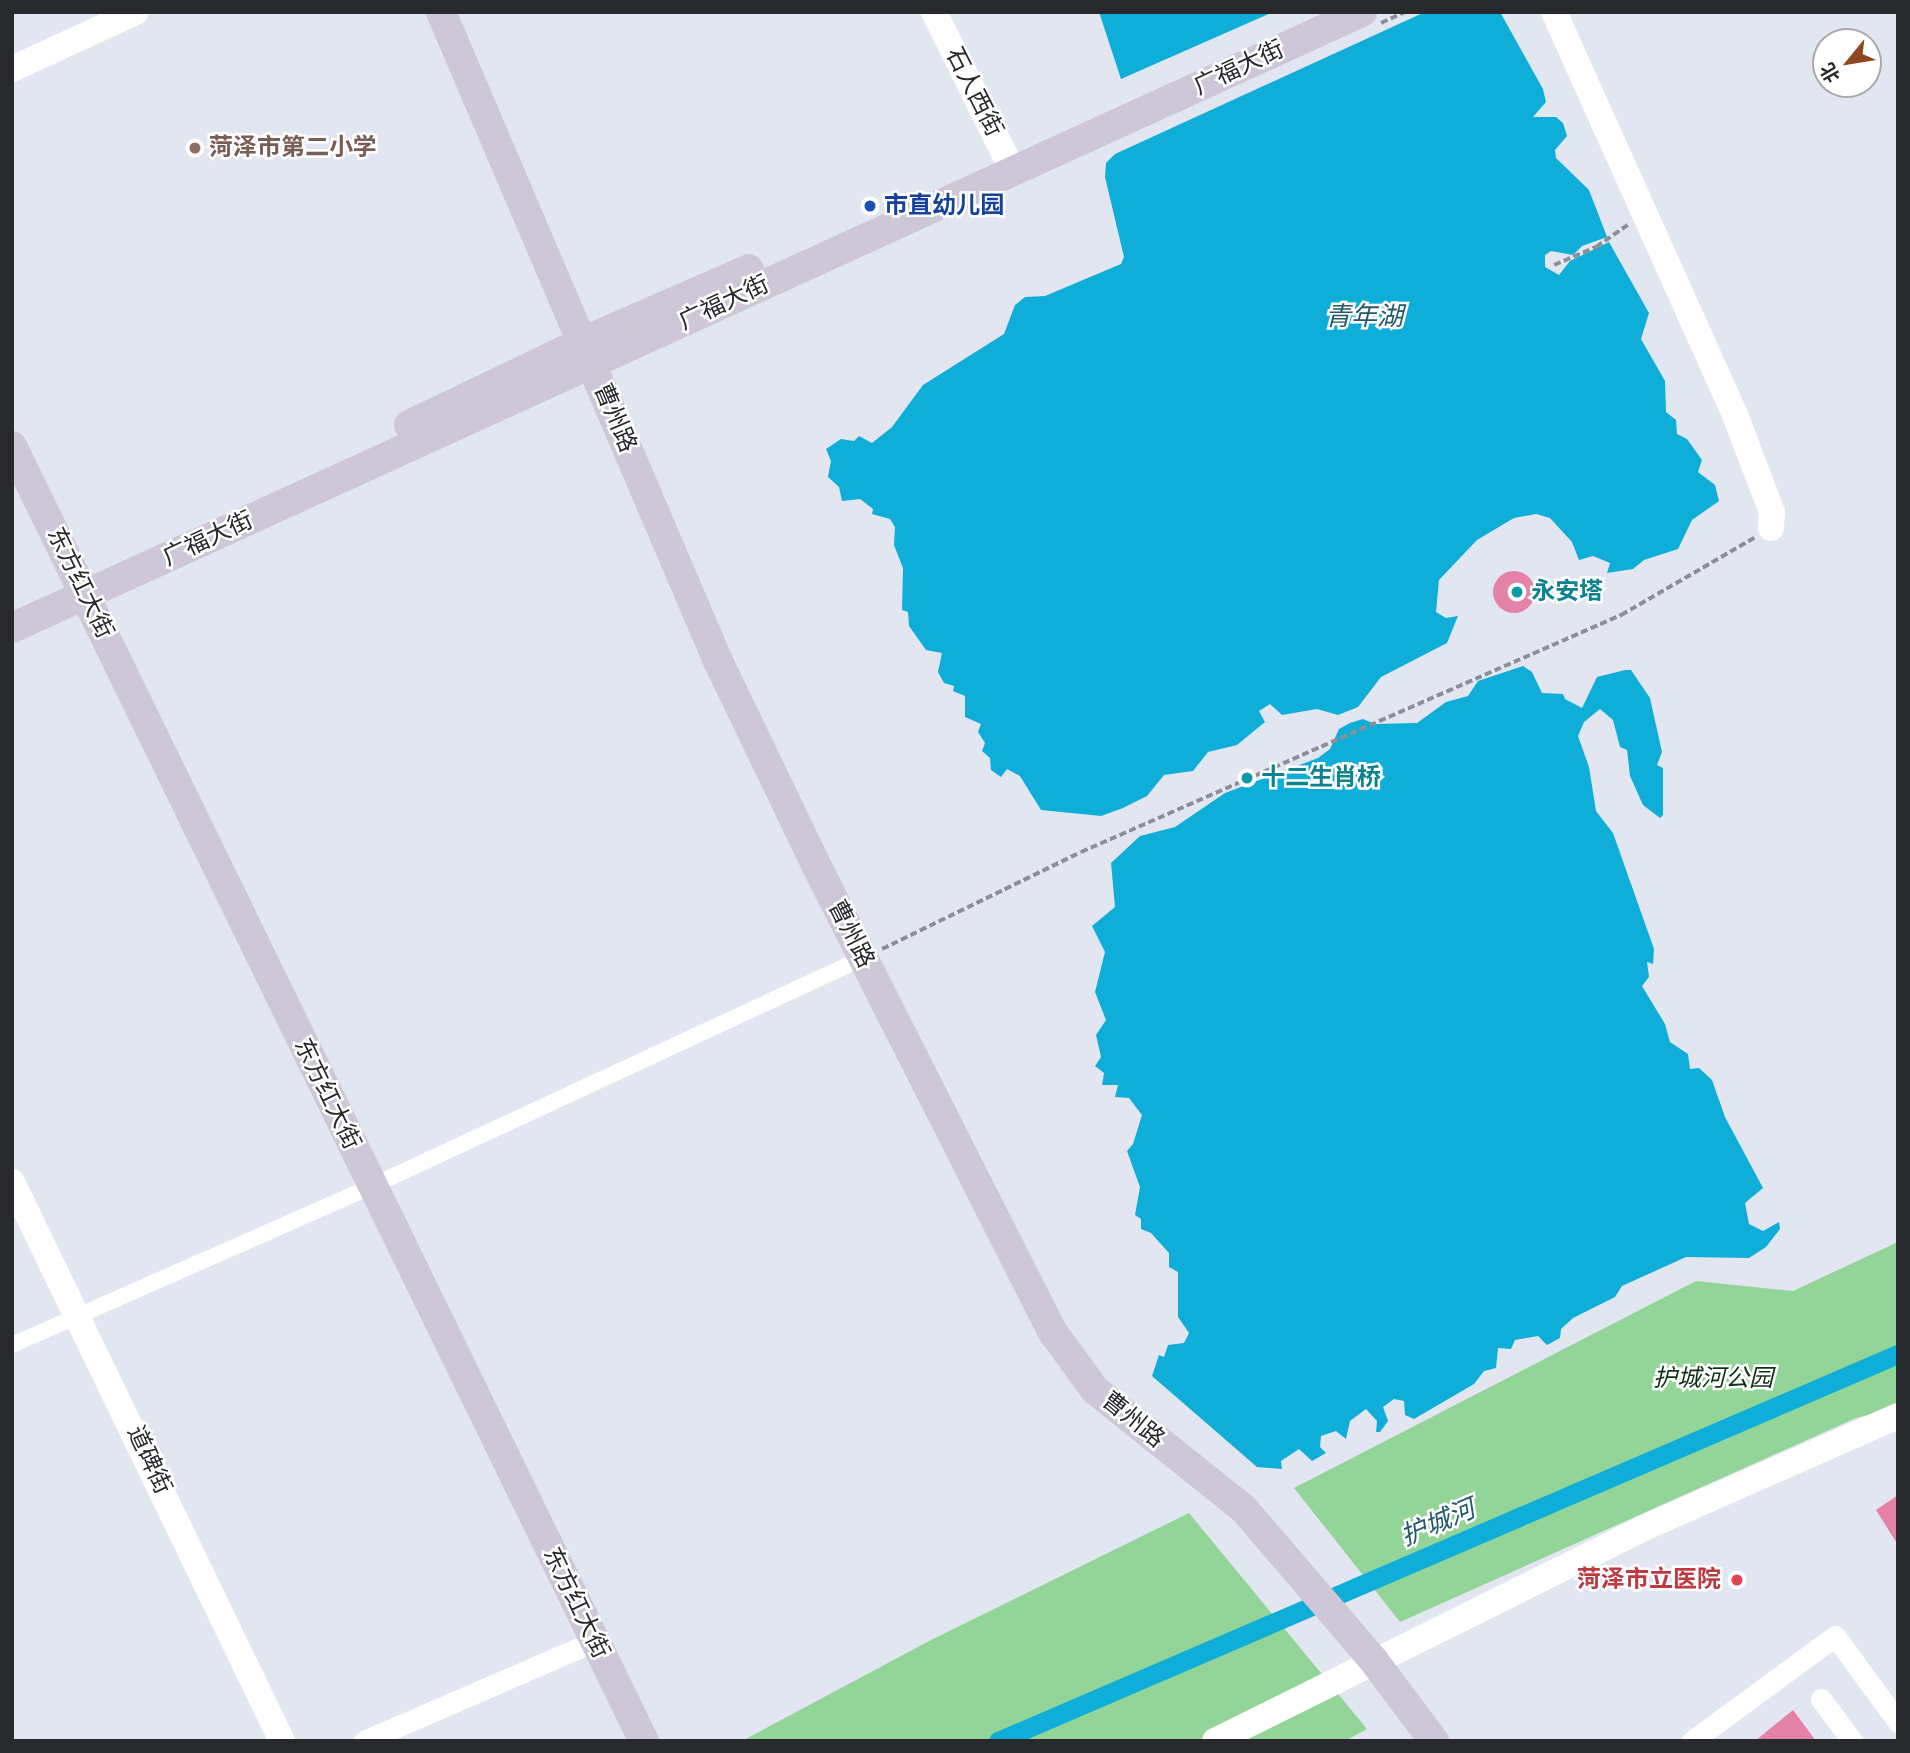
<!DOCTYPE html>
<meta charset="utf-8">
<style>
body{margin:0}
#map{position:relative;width:1910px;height:1753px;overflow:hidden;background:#e2e6f0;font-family:"Roboto Serif","Noto Sans SC",serif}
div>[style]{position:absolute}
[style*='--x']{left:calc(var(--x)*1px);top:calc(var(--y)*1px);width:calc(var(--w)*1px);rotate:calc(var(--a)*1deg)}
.green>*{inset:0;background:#93d499}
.water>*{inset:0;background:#0eaed8}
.pier>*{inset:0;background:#e2e6f0}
.canal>*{height:19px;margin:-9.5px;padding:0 9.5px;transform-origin:9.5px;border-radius:9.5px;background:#0eaed8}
.building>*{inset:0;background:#e582a7}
.round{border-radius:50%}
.path>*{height:3.5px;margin-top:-1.75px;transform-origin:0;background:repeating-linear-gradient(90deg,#8c8f96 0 7px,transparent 0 10.5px)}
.pedestrian>*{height:16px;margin:-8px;padding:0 8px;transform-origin:8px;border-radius:8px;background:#fff}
.minor>*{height:21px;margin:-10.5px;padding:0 10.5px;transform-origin:10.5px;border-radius:10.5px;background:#fff}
.tertiary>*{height:26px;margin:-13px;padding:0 13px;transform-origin:13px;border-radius:13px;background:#fff}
.secondary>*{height:30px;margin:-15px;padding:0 15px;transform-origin:15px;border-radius:15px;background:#cdc7d7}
.dots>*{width:19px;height:19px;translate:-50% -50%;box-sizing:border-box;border:4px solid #fff;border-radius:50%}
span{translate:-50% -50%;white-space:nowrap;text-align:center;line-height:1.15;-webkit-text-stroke:5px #fff;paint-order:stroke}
.street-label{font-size:24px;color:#27292d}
.education-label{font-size:24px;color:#785e54;font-weight:700}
.left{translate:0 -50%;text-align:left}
.transit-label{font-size:24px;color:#164399;font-weight:700}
.culture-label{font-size:24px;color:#0d838f;font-weight:700}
.park-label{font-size:24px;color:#103115;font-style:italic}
.health-label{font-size:24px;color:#be3a42;font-weight:700}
.right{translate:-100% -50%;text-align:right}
.water-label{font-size:26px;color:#245a6c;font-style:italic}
.frame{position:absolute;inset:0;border:14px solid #27292d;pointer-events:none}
.north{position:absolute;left:1812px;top:28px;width:70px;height:70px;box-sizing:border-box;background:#fff;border:2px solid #a9a9ab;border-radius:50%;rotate:240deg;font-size:19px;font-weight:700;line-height:28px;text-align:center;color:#27292d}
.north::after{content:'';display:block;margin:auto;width:24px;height:32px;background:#8d4820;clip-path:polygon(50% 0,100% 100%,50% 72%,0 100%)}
</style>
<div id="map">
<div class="green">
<i style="clip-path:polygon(1898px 1242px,1898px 1408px,1856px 1418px,1400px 1622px,1294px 1488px,1696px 1281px,1793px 1291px)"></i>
<i style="clip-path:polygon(1189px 1513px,1367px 1729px,1345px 1741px,742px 1741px,931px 1640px)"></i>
</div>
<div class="water">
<i style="clip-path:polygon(1099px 12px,1273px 12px,1121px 79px)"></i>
<i style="clip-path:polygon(1425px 12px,1500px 12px,1543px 89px,1546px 102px,1533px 117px,1556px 117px,1563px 123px,1567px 136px,1555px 150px,1556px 158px,1589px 190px,1609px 242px,1649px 313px,1641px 339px,1665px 381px,1666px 412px,1676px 420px,1677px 434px,1687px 439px,1702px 460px,1698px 472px,1715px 485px,1719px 501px,1692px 520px,1678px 549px,1644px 560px,1633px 569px,1607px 573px,1610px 563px,1593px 556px,1579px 560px,1572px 542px,1550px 518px,1536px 514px,1514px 518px,1477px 540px,1439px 580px,1436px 612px,1446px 618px,1458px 616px,1447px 643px,1381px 677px,1358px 707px,1338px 715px,1317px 709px,1282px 715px,1270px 704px,1259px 711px,1265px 722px,1237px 745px,1208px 752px,1193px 771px,1164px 775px,1147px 796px,1123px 808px,1101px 816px,1041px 810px,1020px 776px,1007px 769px,1001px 777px,991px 770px,990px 758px,982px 751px,985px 743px,978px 732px,981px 724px,965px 717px,965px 696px,953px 691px,954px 686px,944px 683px,938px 672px,942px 653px,926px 650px,909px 626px,908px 612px,902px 610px,903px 568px,894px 545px,895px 527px,890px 519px,872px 514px,873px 509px,860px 499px,842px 501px,839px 487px,828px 477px,831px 461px,826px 449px,841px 439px,854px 441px,859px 436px,872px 443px,892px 427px,923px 385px,1004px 334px,1015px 305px,1025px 297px,1045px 296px,1121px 264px,1124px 257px,1105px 177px,1106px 163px,1115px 154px)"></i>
<i style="clip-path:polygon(1523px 666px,1532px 672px,1542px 693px,1563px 694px,1565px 699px,1582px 708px,1597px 677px,1625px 670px,1631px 670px,1650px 698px,1662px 752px,1657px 765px,1663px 768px,1663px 815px,1660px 818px,1643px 805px,1630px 776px,1627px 750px,1620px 747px,1613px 720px,1600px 709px,1584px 722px,1578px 736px,1589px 767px,1596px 811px,1613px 833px,1654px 949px,1653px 964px,1647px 962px,1649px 977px,1642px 986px,1665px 1024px,1670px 1042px,1688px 1054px,1690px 1069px,1699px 1068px,1712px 1080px,1725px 1117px,1763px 1188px,1745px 1203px,1749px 1224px,1763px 1231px,1779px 1222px,1780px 1229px,1766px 1247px,1749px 1258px,1686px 1257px,1622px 1286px,1615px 1297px,1573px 1318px,1561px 1329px,1560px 1338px,1547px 1345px,1538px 1336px,1515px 1340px,1511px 1349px,1498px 1348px,1496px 1368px,1484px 1371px,1474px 1384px,1414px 1419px,1405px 1415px,1404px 1401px,1394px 1399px,1383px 1407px,1388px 1421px,1380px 1432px,1376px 1432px,1377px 1421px,1366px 1409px,1350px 1421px,1346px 1439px,1336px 1431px,1321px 1436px,1320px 1447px,1326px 1453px,1312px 1461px,1299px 1449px,1281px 1461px,1282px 1469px,1257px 1467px,1152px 1376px,1159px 1355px,1164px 1357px,1168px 1345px,1184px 1343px,1189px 1333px,1178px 1317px,1178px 1272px,1169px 1267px,1169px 1253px,1151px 1233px,1141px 1229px,1141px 1219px,1135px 1215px,1140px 1187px,1127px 1151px,1133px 1144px,1142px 1115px,1129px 1098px,1115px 1097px,1118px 1085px,1102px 1085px,1104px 1073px,1095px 1066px,1101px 1057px,1096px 1035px,1106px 1020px,1095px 992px,1105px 952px,1092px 926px,1115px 907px,1111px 863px,1140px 836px,1175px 827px,1225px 793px,1318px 758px,1330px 749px,1339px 729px,1350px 723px,1363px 719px,1375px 724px,1417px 723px,1446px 702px,1468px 696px,1478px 681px)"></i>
</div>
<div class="pier">
<i style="clip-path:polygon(1607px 237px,1609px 242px,1570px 261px,1559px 275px,1545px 267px,1545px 255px,1551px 251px,1573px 255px,1582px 246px)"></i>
</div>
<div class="canal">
<i style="--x:998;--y:1741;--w:980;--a:-23.27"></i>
</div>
<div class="building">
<i class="round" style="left:1493px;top:571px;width:42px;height:42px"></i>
<i style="clip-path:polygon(1898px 1495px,1898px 1545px,1876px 1510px)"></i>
<i style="clip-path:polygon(1793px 1710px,1816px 1741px,1755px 1741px)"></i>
</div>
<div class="path">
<i style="--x:1381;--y:23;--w:26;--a:-25"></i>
<i style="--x:1554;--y:265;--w:46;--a:-23.2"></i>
<i style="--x:1596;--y:247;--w:39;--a:-35"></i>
<i style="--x:882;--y:949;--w:221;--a:-26"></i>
<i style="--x:1081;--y:852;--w:590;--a:-23.7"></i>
<i style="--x:1621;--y:615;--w:154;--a:-30.1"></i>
</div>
<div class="pedestrian">
<i style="--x:12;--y:1345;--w:394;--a:-23.8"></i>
<i style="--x:372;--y:1186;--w:541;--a:-24.91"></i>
</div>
<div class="minor">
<i style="--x:1821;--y:1699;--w:52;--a:53.6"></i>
<i style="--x:364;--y:1741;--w:252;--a:-23.4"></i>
<i style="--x:1692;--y:1741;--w:177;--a:-36.3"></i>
<i style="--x:1835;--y:1636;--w:107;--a:53.8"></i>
</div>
<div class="tertiary">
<i style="--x:934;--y:12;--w:178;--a:63.6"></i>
<i style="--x:1554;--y:12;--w:442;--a:65.8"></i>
<i style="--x:1735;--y:415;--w:104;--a:69.1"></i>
<i style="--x:1772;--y:512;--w:16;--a:94"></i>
<i style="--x:12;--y:69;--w:136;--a:-24.7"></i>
<i style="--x:12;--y:1182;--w:621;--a:64.22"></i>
<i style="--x:1215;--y:1741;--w:481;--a:-26.4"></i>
<i style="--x:1646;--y:1527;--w:275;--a:-23.8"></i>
</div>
<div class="secondary">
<i style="--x:441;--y:12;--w:706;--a:66.89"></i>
<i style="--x:718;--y:661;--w:226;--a:64.3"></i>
<i style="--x:816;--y:865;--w:522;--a:63.14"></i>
<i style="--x:1052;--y:1331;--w:73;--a:53.9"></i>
<i style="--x:1095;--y:1390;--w:189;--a:38.6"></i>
<i style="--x:1243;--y:1508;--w:201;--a:49.4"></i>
<i style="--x:1374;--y:1661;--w:100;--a:53.1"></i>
<i style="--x:409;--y:425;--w:192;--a:-25.6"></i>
<i style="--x:582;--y:342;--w:182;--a:-23.6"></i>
<i style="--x:12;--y:446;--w:1441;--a:63.99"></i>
<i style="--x:12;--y:628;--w:1484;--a:-24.53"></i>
</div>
<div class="dots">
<i style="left:195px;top:148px;background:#8d6e63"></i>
<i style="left:870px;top:206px;background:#1a4fb4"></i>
<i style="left:1517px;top:592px;background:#0f9aa8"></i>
<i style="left:1247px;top:778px;background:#0f9aa8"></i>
<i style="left:1737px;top:1580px;background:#e0444e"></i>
</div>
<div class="street-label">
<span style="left:1239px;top:68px;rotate:-25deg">广福大街</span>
<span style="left:974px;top:92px;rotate:63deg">石人西街</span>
<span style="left:724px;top:303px;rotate:-25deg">广福大街</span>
<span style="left:615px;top:418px;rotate:67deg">曹州路</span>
<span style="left:208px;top:539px;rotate:-25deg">广福大街</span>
<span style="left:80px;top:583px;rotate:64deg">东方红大街</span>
<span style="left:851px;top:934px;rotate:63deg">曹州路</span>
<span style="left:327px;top:1094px;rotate:64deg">东方红大街</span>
<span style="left:1133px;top:1420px;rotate:39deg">曹州路</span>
<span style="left:149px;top:1460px;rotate:65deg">道碑街</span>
<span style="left:576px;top:1603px;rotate:64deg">东方红大街</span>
</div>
<div class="education-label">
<span class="left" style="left:209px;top:148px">菏泽市第二小学</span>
</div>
<div class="transit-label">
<span class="left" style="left:884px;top:206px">市直幼儿园</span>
</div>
<div class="culture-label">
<span class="left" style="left:1531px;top:592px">永安塔</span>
<span class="left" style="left:1261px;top:778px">十二生肖桥</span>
</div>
<div class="park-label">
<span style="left:1713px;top:1379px">护城河公园</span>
</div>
<div class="health-label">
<span class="right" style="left:1721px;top:1580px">菏泽市立医院</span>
</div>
<div class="water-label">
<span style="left:1364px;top:317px">青年湖</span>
<span style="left:1438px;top:1523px;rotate:-23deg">护城河</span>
</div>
<div class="frame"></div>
<div class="north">北</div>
</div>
